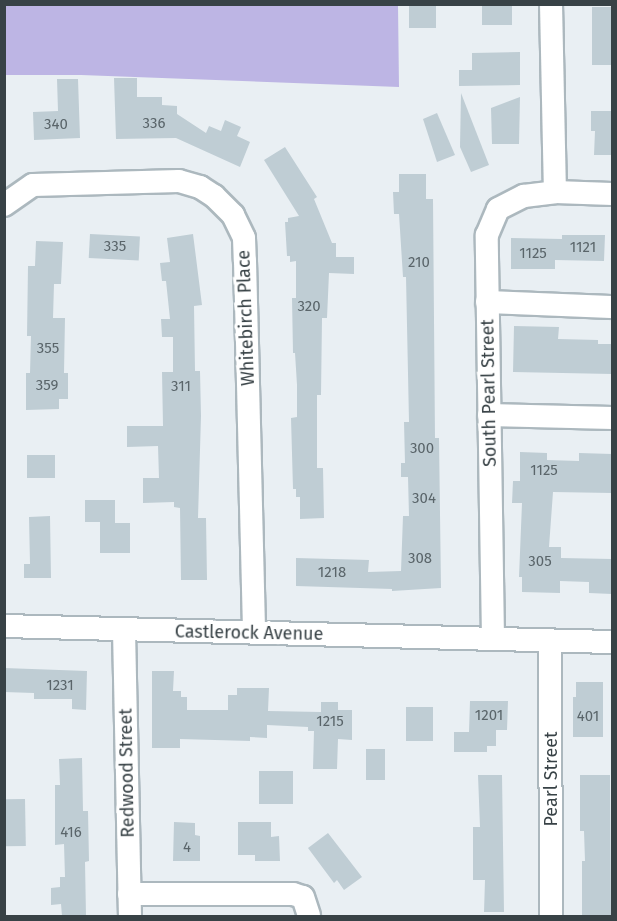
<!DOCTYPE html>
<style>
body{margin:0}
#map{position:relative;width:617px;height:921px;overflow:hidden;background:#e9eff3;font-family:"Fira Sans",sans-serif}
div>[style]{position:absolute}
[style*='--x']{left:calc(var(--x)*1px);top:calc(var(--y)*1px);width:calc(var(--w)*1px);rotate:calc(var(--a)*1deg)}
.green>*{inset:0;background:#bdb5e4}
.building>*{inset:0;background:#bfcdd4;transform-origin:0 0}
.roads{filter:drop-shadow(2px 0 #acb8be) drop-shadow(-2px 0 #acb8be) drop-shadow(0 2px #acb8be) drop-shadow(0 -2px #acb8be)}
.minor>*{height:22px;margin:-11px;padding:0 11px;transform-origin:11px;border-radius:11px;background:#fff}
span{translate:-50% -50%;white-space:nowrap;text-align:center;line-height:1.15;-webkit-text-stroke:6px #fff;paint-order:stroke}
.number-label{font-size:15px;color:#5a656a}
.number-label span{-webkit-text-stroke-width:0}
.street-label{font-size:18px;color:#384246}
.frame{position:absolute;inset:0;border:6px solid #384246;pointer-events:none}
</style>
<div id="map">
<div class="green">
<i style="clip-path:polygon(4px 5px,398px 5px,399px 87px,81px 75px,5px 75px)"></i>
</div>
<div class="building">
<i style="left:409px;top:4px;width:27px;height:24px"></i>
<i style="left:482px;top:4px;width:30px;height:21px"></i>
<i style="left:592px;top:7px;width:20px;height:58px"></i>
<i style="clip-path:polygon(520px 52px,520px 85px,459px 86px,459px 70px,472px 70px,472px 53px)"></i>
<i style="clip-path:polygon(114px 78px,137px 78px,137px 97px,162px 97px,162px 105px,177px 106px,177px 114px,206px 133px,209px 126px,221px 131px,225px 120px,241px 127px,237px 136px,250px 142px,240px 167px,176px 138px,116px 139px)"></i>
<i style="clip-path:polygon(57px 79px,78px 79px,80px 138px,34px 140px,33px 112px,58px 111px)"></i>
<i style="clip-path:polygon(461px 93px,489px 165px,471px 172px,460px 147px)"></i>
<i style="clip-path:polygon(520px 97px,519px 144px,492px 144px,491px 108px)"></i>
<i style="clip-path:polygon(591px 111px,612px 111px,612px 155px,594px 155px,595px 131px,591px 131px)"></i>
<i style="clip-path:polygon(437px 113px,455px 155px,437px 162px,423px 119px)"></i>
<i style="clip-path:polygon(285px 147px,317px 197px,314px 199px,332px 243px,336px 243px,336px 257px,354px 257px,354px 274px,329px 273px,327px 318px,322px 318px,321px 395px,317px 395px,317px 468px,323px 468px,324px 518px,300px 519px,300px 497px,296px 497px,296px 489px,293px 489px,291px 418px,297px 417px,297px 385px,295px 353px,293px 353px,292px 298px,296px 298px,296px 261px,290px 262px,290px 256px,287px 256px,285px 222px,288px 222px,288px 218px,299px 216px,264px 160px)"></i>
<i style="clip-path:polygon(399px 174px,426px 174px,426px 199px,433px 199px,435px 438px,439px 438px,441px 588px,392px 591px,392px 589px,296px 586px,296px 558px,369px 560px,368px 572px,401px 571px,403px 516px,409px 516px,408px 477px,401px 477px,401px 463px,405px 463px,404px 422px,409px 422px,406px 277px,403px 277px,399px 214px,394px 214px,393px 192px,399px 192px)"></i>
<i style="left:90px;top:234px;width:50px;height:24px;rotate:3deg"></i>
<i style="clip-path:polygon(193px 234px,202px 305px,194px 306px,195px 371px,200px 371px,201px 416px,198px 518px,206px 518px,207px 580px,181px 580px,180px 508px,174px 507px,174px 502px,143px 503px,143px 478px,159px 478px,158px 446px,127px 447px,127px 426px,163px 426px,162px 372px,173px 372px,173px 337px,162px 337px,161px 319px,170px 319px,166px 281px,162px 281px,160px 263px,170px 262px,167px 238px)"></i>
<i style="clip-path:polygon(562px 235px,605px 235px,604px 261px,555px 260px,555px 269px,511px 269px,511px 238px,562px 239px)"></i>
<i style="clip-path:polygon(36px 241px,63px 242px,61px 284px,54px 284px,53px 318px,65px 318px,64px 373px,68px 373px,68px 399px,59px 399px,59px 409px,26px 410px,26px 373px,30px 373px,31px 336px,27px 336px,28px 266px,35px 266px)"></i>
<i style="clip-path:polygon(514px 326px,559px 327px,558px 339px,598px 340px,598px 344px,612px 344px,612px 374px,513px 372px)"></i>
<i style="clip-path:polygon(520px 452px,547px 453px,547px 460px,579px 461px,579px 453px,612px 454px,612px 493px,553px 492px,549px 547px,561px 547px,561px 558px,612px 559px,612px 594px,589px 593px,589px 582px,560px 581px,560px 593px,522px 592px,522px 577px,519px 577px,522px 503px,512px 503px,513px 481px,520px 481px)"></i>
<i style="left:55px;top:455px;width:23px;height:28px;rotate:90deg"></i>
<i style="clip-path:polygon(85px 500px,115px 500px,115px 523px,130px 523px,130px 553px,100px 553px,100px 522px,85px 522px)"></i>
<i style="clip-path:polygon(50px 516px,51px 578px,24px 578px,24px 564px,30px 564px,29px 517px)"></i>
<i style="clip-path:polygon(4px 668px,87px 671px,86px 710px,72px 709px,72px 699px,34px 699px,34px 693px,4px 692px)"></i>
<i style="clip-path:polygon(152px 671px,174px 671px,173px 691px,181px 691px,181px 697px,187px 697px,187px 710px,228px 710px,228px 695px,237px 695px,237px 688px,269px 688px,268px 711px,321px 712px,321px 702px,338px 702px,338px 710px,352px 710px,352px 740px,338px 739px,337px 769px,313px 769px,314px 731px,308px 731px,308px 727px,267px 725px,267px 738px,250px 737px,250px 741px,180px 739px,180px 748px,152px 748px)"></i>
<i style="clip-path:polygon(576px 682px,603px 682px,603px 737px,573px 737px,573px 697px,576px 697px)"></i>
<i style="clip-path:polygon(470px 701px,508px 701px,507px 730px,496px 730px,496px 746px,487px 746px,487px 752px,454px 752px,454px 732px,469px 732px)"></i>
<i style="left:406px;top:707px;width:27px;height:34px"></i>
<i style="left:366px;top:749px;width:19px;height:31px"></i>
<i style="clip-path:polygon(82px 758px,83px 811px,88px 811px,89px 861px,85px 862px,86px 916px,62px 916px,61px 904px,51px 905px,51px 888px,60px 887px,60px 877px,65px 877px,64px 844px,55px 845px,55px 785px,60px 785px,59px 759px)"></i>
<i style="left:259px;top:771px;width:34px;height:33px"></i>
<i style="clip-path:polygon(478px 775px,502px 775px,504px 912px,484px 912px,485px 880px,473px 880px,473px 827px,480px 827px)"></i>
<i style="clip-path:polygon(580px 775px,610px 775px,611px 916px,582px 916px,582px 861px,585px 861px,584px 831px,580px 831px)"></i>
<i style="left:25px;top:799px;width:47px;height:21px;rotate:89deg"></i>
<i style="clip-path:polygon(174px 822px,195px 823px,195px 835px,200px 836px,200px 861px,173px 861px)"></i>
<i style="clip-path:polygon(238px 822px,271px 822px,271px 837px,279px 836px,280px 861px,255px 861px,255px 855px,238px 855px)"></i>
<i style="clip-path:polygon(328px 833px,362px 877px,344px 890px,337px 880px,334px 883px,308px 848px)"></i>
</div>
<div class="roads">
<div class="minor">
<i style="--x:551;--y:4;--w:188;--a:88.8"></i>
<i style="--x:4;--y:205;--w:35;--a:-35"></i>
<i style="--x:33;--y:185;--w:146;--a:-1.6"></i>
<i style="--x:179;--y:181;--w:22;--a:16"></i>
<i style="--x:200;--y:187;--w:17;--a:33"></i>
<i style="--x:214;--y:196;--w:27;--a:45"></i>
<i style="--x:233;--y:215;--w:25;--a:64"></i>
<i style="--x:244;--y:238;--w:23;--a:88"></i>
<i style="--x:245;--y:261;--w:372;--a:88.6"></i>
<i style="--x:487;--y:302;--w:125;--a:2.3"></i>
<i style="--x:489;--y:415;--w:123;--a:1.4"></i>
<i style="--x:4;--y:626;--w:608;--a:1.51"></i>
<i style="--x:124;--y:630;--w:286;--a:88.8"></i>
<i style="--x:493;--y:639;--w:404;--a:-90.9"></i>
<i style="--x:487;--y:235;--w:28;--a:-67"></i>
<i style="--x:498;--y:209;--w:29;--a:-27"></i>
<i style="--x:524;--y:196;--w:31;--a:-7"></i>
<i style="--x:555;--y:192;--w:57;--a:2"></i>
<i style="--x:550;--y:641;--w:275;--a:89.8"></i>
<i style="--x:129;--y:894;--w:164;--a:0"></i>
<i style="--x:293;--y:894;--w:10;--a:17"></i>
<i style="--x:303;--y:897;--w:20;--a:72"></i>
</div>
</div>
<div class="number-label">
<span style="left:154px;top:124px">336</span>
<span style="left:56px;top:125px">340</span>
<span style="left:115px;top:247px">335</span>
<span style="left:583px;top:248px">1121</span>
<span style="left:533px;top:254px">1125</span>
<span style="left:419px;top:263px">210</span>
<span style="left:309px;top:307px">320</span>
<span style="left:48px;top:349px">355</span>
<span style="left:47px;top:386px">359</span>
<span style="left:181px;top:387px">311</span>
<span style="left:422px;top:449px">300</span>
<span style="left:544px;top:471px">1125</span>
<span style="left:424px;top:499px">304</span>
<span style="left:420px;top:559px">308</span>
<span style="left:540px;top:562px">305</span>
<span style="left:332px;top:573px">1218</span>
<span style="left:60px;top:686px">1231</span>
<span style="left:489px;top:716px">1201</span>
<span style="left:588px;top:717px">401</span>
<span style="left:330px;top:722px">1215</span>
<span style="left:71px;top:833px">416</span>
<span style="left:187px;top:848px">4</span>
</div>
<div class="street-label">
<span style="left:246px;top:318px;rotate:-92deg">Whitebirch Place</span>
<span style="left:489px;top:393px;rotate:-91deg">South Pearl Street</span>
<span style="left:249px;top:633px;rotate:1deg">Castlerock Avenue</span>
<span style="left:127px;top:773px;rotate:-91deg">Redwood Street</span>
<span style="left:551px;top:779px;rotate:-90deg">Pearl Street</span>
</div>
<div class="frame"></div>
</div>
